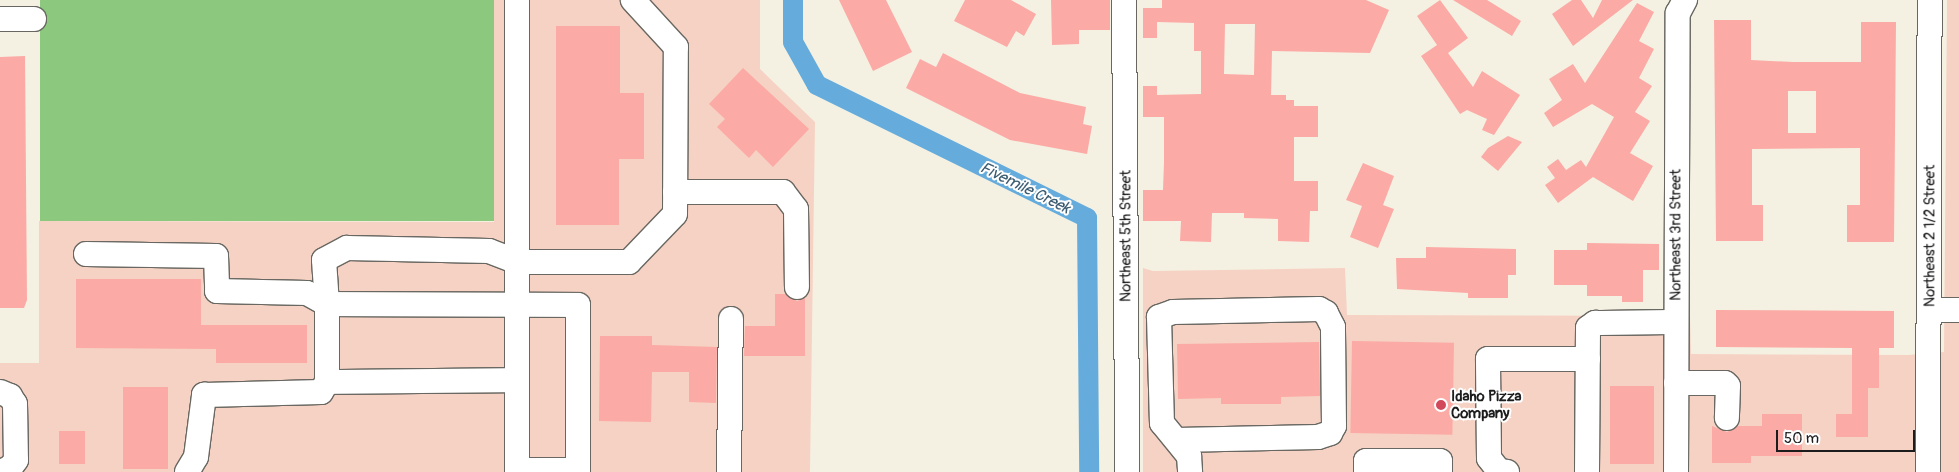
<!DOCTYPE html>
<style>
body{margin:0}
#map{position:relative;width:1959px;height:472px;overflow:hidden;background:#f5f1e2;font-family:Pangolin,sans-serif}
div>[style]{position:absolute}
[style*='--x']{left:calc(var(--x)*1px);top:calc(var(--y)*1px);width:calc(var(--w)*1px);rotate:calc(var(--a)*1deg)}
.built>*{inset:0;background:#f6d2c4}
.green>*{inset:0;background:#8cc87d;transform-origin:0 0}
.canal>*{height:20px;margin:-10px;padding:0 10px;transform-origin:10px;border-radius:10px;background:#65acdc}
.building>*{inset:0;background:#fbaaa5;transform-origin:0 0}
.roads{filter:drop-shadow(1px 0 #686761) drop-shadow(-1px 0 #686761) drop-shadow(0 1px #686761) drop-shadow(0 -1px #686761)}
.minor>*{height:24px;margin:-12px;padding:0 12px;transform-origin:12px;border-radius:12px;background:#fff}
.dots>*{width:14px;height:14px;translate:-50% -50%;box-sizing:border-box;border:2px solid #fff;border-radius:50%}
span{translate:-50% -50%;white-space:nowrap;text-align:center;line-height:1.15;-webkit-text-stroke:4px #fff;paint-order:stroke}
.street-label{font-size:15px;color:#1c1c1c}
.poi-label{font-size:15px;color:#1c1c1c;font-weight:700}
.left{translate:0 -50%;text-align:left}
.water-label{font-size:16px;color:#3d5d72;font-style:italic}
.scale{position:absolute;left:1776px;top:430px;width:139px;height:22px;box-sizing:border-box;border:2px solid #1c1c1c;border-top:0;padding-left:6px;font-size:15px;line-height:18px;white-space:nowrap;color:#1c1c1c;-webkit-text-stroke:4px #fff;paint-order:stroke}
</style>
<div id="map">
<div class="built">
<i style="clip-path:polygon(494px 0,760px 0,760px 69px,815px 122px,810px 472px,0 472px,0 363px,39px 363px,39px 221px,494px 222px)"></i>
<i style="clip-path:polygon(1947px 0,1959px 0,1959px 472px,1143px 472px,1143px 268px,1153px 271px,1345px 268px,1347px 315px,1690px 316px,1691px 354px,1908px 355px,1944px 352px)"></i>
</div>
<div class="green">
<i style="left:40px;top:0;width:454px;height:221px"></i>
</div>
<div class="canal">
<i style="--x:793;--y:0;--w:42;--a:90"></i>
<i style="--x:793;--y:42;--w:49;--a:60.8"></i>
<i style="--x:817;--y:85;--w:301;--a:26.2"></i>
<i style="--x:1087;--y:218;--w:254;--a:89.5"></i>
</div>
<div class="building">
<i style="clip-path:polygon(839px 0,886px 0,912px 52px,873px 71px)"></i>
<i style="clip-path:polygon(965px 0,1011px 0,1036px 14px,1024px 36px,1016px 31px,1007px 47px,954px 21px)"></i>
<i style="clip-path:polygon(1051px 0,1110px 0,1110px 30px,1079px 30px,1079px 44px,1052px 45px)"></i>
<i style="clip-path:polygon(evenodd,1162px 0,1366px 0,1389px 10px,1370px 53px,1272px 51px,1271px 95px,1286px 95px,1286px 100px,1294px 100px,1294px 106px,1318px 106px,1318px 137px,1294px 137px,1294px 181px,1318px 181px,1318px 211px,1310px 211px,1309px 242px,1278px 241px,1278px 219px,1244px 218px,1244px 213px,1212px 213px,1211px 242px,1180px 241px,1181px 221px,1143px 221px,1143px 190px,1163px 190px,1164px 162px,1164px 117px,1143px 117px,1143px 86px,1157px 86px,1157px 95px,1201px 94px,1201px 51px,1194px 51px,1194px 23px,1157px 22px,1157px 38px,1143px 38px,1143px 8px,1162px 8px,1162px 0,1225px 24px,1255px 24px,1254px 75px,1224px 74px,1225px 24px)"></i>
<i style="clip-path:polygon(1440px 0,1468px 38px,1448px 53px,1473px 87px,1482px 71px,1520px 95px,1494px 135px,1482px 130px,1487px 119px,1467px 110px,1460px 114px,1421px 56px,1437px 45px,1417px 16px)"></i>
<i style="clip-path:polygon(1453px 0,1487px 0,1521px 21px,1512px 36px)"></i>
<i style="clip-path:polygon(1572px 0,1581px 0,1593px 18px,1602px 0,1633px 0,1573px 46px,1552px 14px)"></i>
<i style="clip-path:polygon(1637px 3px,1654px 12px,1639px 41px,1654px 49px,1639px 78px,1652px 86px,1635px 112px,1650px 121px,1630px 153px,1653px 166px,1633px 201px,1593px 177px,1558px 203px,1545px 185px,1555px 178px,1547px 167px,1558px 159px,1566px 170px,1581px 160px,1586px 167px,1614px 117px,1592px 104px,1553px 127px,1544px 113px,1562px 100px,1549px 79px,1573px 64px,1585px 83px)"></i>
<i style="clip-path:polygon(evenodd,1714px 20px,1751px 20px,1751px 60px,1793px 62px,1861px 62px,1861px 22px,1896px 22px,1894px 242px,1847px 242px,1847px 205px,1860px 205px,1860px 148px,1752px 149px,1752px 205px,1763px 205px,1763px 241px,1716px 241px,1714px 20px,1788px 91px,1816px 91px,1816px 133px,1788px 133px,1788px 91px)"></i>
<i style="clip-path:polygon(556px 26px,620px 26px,620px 93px,644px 93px,644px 159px,619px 159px,619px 225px,556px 225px)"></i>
<i style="clip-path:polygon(943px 53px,1020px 93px,1086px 107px,1083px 124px,1092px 126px,1087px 154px,1010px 140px,906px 88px,920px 59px,936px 67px)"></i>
<i style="clip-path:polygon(25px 56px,27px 300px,24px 308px,0 308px,0 57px)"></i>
<i style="clip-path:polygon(743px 68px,809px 129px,773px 167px,756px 150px,749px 158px,717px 127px,725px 119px,709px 104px)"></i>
<i style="clip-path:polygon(1508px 136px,1522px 142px,1498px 171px,1481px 157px,1488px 148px)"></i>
<i style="clip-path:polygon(1363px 163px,1394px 176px,1383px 205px,1394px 209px,1378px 248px,1350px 237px,1362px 206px,1346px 200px)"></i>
<i style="clip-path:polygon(1587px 243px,1659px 244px,1659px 270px,1643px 270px,1643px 302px,1622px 302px,1622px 296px,1587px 296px,1587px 285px,1554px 285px,1554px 250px,1587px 250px)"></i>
<i style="clip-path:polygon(1426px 247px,1516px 249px,1516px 275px,1508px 275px,1508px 298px,1468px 298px,1468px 293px,1397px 289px,1396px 258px,1426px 258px)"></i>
<i style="clip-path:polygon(76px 279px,201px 279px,201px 325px,307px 325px,307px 363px,216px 363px,216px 349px,76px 348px)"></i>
<i style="clip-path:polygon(775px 294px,786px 294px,797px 301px,805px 298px,805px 356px,744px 356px,745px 326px,775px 326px)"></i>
<i style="clip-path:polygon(1716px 310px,1894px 311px,1894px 348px,1879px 348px,1879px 388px,1868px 388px,1868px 437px,1836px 437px,1836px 414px,1852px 414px,1852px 348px,1716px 347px)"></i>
<i style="clip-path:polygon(600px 336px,652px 336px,652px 345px,717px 347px,716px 403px,689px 402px,689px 372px,652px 372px,651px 422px,599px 421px)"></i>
<i style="left:1352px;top:341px;width:102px;height:92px;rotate:1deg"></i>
<i style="clip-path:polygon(1319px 342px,1320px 396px,1281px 397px,1281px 404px,1221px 404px,1221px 398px,1178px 399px,1177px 344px)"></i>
<i style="left:1610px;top:386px;width:44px;height:78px"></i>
<i style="left:123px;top:387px;width:45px;height:82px"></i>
<i style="clip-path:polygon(1762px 414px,1802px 414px,1802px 456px,1751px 456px,1751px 463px,1712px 463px,1712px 426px,1727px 432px,1738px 426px,1762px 426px)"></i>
<i style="left:59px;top:431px;width:26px;height:33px"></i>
</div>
<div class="roads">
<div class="minor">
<i style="--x:1124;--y:0;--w:472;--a:89.6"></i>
<i style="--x:0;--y:19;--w:34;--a:0"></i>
<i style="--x:675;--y:192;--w:108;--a:0"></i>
<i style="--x:783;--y:192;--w:21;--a:53"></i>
<i style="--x:796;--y:209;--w:78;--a:89.3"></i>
<i style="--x:86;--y:254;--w:130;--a:0.9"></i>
<i style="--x:216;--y:256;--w:35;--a:88"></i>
<i style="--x:217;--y:291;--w:90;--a:1.3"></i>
<i style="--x:307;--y:293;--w:23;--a:29"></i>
<i style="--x:327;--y:304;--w:44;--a:-93.9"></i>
<i style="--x:324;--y:260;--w:26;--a:-28"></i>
<i style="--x:347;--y:248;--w:142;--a:1.2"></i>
<i style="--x:489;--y:251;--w:30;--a:21"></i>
<i style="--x:517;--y:262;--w:112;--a:0"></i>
<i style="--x:629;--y:262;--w:66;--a:-46.2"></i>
<i style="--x:675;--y:214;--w:167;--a:-89.7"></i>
<i style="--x:676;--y:47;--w:64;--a:-132.5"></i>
<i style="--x:1929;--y:310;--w:30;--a:0"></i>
<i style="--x:327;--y:382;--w:189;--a:-0.6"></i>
<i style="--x:1676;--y:383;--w:49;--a:0"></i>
<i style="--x:1725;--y:383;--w:4;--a:45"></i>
<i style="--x:1728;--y:386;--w:32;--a:92"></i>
<i style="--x:0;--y:392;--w:11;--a:22"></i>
<i style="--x:10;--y:396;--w:9;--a:58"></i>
<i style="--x:15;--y:404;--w:56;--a:89"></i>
<i style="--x:16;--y:460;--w:9;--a:126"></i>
<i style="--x:11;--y:467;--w:11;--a:153"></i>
<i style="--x:1177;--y:440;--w:141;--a:-1.2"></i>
<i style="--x:1318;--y:437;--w:13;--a:-18"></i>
<i style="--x:1330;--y:433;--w:8;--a:-60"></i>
<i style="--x:1334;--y:426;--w:99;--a:-90.6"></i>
<i style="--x:1333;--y:327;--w:16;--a:-117"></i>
<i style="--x:1326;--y:313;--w:8;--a:-150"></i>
<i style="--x:1319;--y:309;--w:146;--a:178.8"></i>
<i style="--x:1173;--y:312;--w:15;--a:160"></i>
<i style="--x:1159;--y:317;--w:106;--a:88.4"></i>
<i style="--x:1162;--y:423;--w:43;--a:50.7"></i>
<i style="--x:1189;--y:456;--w:16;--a:86"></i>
<i style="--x:187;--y:472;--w:17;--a:-59"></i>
<i style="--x:196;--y:457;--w:63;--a:-82.6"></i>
<i style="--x:204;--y:395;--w:117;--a:-1.5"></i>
<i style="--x:321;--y:392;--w:12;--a:-59"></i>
<i style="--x:327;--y:382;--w:78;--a:-90"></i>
<i style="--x:327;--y:304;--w:251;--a:0.2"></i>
<i style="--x:578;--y:305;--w:165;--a:90"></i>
<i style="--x:578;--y:470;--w:61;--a:180"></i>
<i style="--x:517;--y:472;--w:472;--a:-90"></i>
<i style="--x:729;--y:472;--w:153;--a:-89.3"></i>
<i style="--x:1366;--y:472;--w:11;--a:-90"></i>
<i style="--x:1366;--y:461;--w:74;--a:0"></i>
<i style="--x:1440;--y:461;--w:11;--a:90"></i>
<i style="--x:1507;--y:472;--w:8;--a:-173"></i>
<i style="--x:1499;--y:471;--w:16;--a:-128"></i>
<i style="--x:1489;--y:458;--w:99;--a:-90.6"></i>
<i style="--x:1488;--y:359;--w:100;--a:0"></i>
<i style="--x:1587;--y:472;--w:144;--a:-89.6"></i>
<i style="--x:1588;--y:328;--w:9;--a:-36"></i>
<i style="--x:1595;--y:323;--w:81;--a:-0.7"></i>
<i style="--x:1676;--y:472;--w:459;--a:-89.8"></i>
<i style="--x:1678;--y:13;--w:15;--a:-62"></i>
<i style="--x:1928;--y:472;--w:472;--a:-89.8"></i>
</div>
</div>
<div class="dots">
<i style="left:1441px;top:405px;background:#d1495b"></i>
</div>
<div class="street-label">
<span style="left:1676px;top:235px;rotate:-90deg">Northeast 3rd Street</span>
<span style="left:1126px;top:236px;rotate:-90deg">Northeast 5th Street</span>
<span style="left:1930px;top:236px;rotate:-90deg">Northeast 2 1/2 Street</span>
</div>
<div class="poi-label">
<span class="left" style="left:1451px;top:405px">Idaho Pizza<br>Company</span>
</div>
<div class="water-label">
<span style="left:1025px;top:188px;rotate:26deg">Fivemile Creek</span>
</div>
<div class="scale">50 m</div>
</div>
